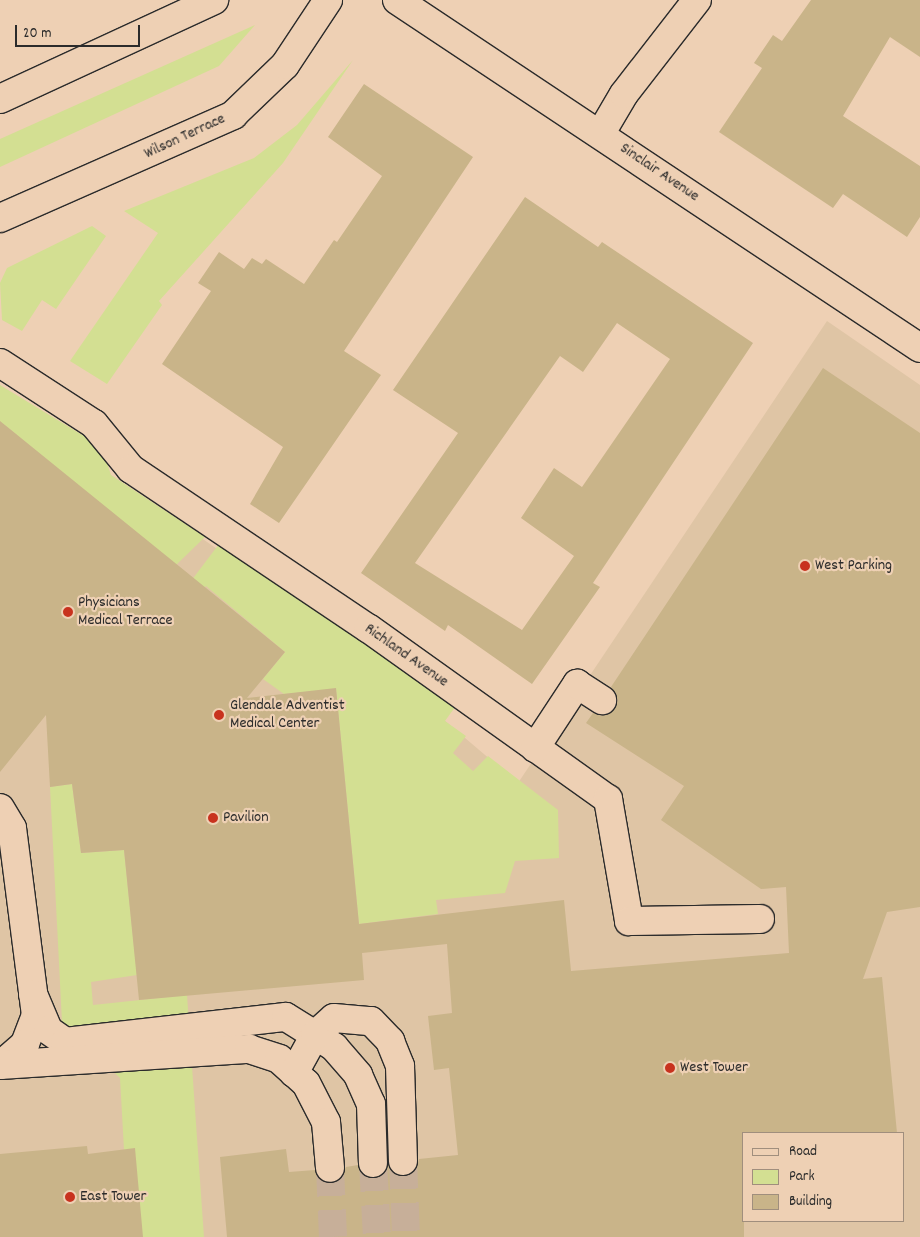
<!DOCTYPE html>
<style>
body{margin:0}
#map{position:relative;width:920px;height:1237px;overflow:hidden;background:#eed0b4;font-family:Dekko,sans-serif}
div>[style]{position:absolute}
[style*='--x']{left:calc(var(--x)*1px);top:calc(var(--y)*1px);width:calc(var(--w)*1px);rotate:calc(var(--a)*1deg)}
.built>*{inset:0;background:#dfc5a5}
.green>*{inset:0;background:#d3df92}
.building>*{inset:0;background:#c9b489}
.minor-tunnel>*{height:28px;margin-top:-14px;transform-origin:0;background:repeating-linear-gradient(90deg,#c7af99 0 28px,transparent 0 42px)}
.roads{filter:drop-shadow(1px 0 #2b2b2b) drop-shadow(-1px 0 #2b2b2b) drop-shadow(0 1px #2b2b2b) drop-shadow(0 -1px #2b2b2b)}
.minor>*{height:28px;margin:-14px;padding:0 14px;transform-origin:14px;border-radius:14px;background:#eed0b4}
.highway>*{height:28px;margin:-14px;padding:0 14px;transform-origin:14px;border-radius:14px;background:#eed0b4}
.dots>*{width:14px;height:14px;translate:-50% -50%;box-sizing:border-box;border:2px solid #eed0b4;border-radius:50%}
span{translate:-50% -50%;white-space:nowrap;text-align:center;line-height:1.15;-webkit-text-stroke:4.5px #eed0b4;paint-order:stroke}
.street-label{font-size:16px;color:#2b2b2b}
.poi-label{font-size:16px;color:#2b2b2b}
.left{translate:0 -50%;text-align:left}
.legend{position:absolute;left:742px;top:1132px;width:162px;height:90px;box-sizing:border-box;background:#eed0b4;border:1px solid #a08e7d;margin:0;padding:6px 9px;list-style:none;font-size:15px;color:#2b2b2b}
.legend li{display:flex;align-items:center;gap:10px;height:25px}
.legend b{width:25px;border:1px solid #a08e7d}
.scale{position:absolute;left:15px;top:25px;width:125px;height:22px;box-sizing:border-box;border:2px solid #2b2b2b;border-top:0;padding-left:6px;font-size:15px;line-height:18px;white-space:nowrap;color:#2b2b2b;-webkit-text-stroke:4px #eed0b4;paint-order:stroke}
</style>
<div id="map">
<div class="built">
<i style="clip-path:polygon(evenodd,827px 321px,920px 385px,920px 1237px,0 1237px,0 398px,358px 647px,518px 783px,827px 321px,744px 1133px,904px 1133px,904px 1221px,744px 1221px,744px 1133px)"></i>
</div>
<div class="green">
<i style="clip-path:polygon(255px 25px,219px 66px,0 167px,0 139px)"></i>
<i style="clip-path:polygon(353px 60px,283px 163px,159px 301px,162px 305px,107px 384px,70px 361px,158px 233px,124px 211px,254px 158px,297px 125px)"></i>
<i style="clip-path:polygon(92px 226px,106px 236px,56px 309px,42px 300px,22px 331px,2px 320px,0 283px,7px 268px)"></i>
<i style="clip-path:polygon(0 385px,102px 447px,111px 475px,205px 537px,175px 566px,6px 426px,0 426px)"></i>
<i style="clip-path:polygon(219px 544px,458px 703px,445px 721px,466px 736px,453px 753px,473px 771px,488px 756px,558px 810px,559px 858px,515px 861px,505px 893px,436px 900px,438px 914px,359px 924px,336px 689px,284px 694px,263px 679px,285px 652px,206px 586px,172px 626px,191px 581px)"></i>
<i style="clip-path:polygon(72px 784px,81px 853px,124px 850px,137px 975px,91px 982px,93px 1005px,187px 995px,204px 1237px,142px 1237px,124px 1150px,120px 1078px,62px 1022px,50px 787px)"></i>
</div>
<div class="building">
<i style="clip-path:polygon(811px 0,920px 0,920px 57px,890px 37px,843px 116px,920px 166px,920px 217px,907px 237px,843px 194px,833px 208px,719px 132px,762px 68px,754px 63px,773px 35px,782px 41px)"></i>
<i style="clip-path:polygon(364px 84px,473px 157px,344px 351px,381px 375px,279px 523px,250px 504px,283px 447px,162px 364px,211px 291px,198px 283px,219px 252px,244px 269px,252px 258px,262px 264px,266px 259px,304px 284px,334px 240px,337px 242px,382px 176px,328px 137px)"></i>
<i style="clip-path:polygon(evenodd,525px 197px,598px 247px,602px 242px,753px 343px,593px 583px,600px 587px,532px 684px,448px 625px,445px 631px,361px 573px,458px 433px,393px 390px,525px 197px,617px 323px,670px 359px,582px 487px,554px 468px,521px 518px,574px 556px,522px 630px,415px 563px,560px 356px,583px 372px,617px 323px)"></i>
<i style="clip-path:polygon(823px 368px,920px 433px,920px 907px,887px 912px,863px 979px,882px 977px,897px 1133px,744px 1133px,744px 1237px,227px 1237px,220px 1157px,286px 1149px,289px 1172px,315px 1170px,323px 1182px,331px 1184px,339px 1180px,346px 1167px,358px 1165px,365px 1176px,374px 1179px,382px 1176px,388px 1164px,395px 1174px,404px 1177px,416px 1169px,419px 1159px,458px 1155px,449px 1068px,434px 1070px,428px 1016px,452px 1013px,447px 944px,362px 953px,364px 980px,139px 1000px,124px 850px,81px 853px,72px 784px,50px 787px,46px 715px,0 772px,0 421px,285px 652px,247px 698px,336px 688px,359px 924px,564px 900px,571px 971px,789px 953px,786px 887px,761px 889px,661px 820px,684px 786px,586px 723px,593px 713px,602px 716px,615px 709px,618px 700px,611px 687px)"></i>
<i style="clip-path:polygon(87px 1146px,88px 1154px,135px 1148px,143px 1237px,0 1237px,0 1154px)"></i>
</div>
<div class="minor-tunnel">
<i style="--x:403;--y:1161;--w:76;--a:87.7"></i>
<i style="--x:373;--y:1163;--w:74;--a:86.9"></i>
<i style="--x:330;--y:1168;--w:69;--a:87.5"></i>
</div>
<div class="roads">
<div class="minor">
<i style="--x:397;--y:0;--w:628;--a:33.64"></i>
<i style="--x:601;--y:133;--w:45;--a:-59.5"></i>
<i style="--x:624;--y:94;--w:119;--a:-52.2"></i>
<i style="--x:0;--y:218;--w:255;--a:-23.8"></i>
<i style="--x:233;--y:115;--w:72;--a:-43.9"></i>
<i style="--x:285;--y:65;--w:78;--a:-56.5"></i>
<i style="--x:0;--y:363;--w:112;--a:33"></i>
<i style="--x:94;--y:424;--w:58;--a:50.6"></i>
<i style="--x:131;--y:469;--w:285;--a:33.9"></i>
<i style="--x:368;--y:628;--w:295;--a:35.5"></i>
<i style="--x:608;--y:799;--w:124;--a:80.2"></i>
<i style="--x:629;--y:921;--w:131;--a:-0.9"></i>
<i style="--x:535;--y:748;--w:77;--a:-56.7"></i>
<i style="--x:577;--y:684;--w:30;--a:33"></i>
<i style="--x:0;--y:808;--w:23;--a:59"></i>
<i style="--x:12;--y:828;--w:189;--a:82.7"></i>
<i style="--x:36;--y:1015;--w:31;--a:111"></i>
<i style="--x:25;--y:1044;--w:32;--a:139"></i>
<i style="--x:33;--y:994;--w:39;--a:67"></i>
<i style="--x:48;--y:1030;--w:21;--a:35"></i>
<i style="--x:65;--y:1042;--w:222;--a:-6.5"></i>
<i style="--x:286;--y:1017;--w:57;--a:32"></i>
<i style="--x:334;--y:1047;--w:37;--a:49"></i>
<i style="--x:358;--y:1075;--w:32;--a:66"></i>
<i style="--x:371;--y:1104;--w:59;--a:88.1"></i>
<i style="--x:0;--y:1065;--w:250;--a:-3.7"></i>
<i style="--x:249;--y:1049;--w:32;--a:18"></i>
<i style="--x:279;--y:1059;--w:36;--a:42"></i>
<i style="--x:306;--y:1083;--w:44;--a:62.9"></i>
<i style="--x:326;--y:1122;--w:46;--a:85"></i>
<i style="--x:294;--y:1073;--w:43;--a:-61.1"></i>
<i style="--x:315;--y:1035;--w:25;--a:-42"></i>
<i style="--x:334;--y:1018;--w:37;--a:5"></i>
<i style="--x:371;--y:1021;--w:28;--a:46"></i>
<i style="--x:390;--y:1041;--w:27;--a:68"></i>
<i style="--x:400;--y:1066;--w:95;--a:88.2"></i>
</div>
<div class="highway">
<i style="--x:0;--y:99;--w:236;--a:-24.8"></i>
</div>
</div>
<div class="dots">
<i style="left:805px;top:566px;background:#c8321e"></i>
<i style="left:68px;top:612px;background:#c8321e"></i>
<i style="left:219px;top:715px;background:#c8321e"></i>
<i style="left:213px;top:818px;background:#c8321e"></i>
<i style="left:670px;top:1068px;background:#c8321e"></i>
<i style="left:70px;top:1197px;background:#c8321e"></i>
</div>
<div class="street-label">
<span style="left:185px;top:137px;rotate:-25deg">Wilson Terrace</span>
<span style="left:659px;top:173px;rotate:34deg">Sinclair Avenue</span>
<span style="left:406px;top:656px;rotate:35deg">Richland Avenue</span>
</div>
<div class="poi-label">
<span class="left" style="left:815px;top:566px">West Parking</span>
<span class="left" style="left:78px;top:612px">Physicians<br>Medical Terrace</span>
<span class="left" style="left:230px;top:715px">Glendale Adventist<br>Medical Center</span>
<span class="left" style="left:223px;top:818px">Pavilion</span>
<span class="left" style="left:680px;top:1068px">West Tower</span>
<span class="left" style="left:80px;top:1197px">East Tower</span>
</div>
<ul class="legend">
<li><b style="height:6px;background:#eed0b4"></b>Road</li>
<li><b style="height:14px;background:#d3df92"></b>Park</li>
<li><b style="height:14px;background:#c9b489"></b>Building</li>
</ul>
<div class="scale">20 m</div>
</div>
